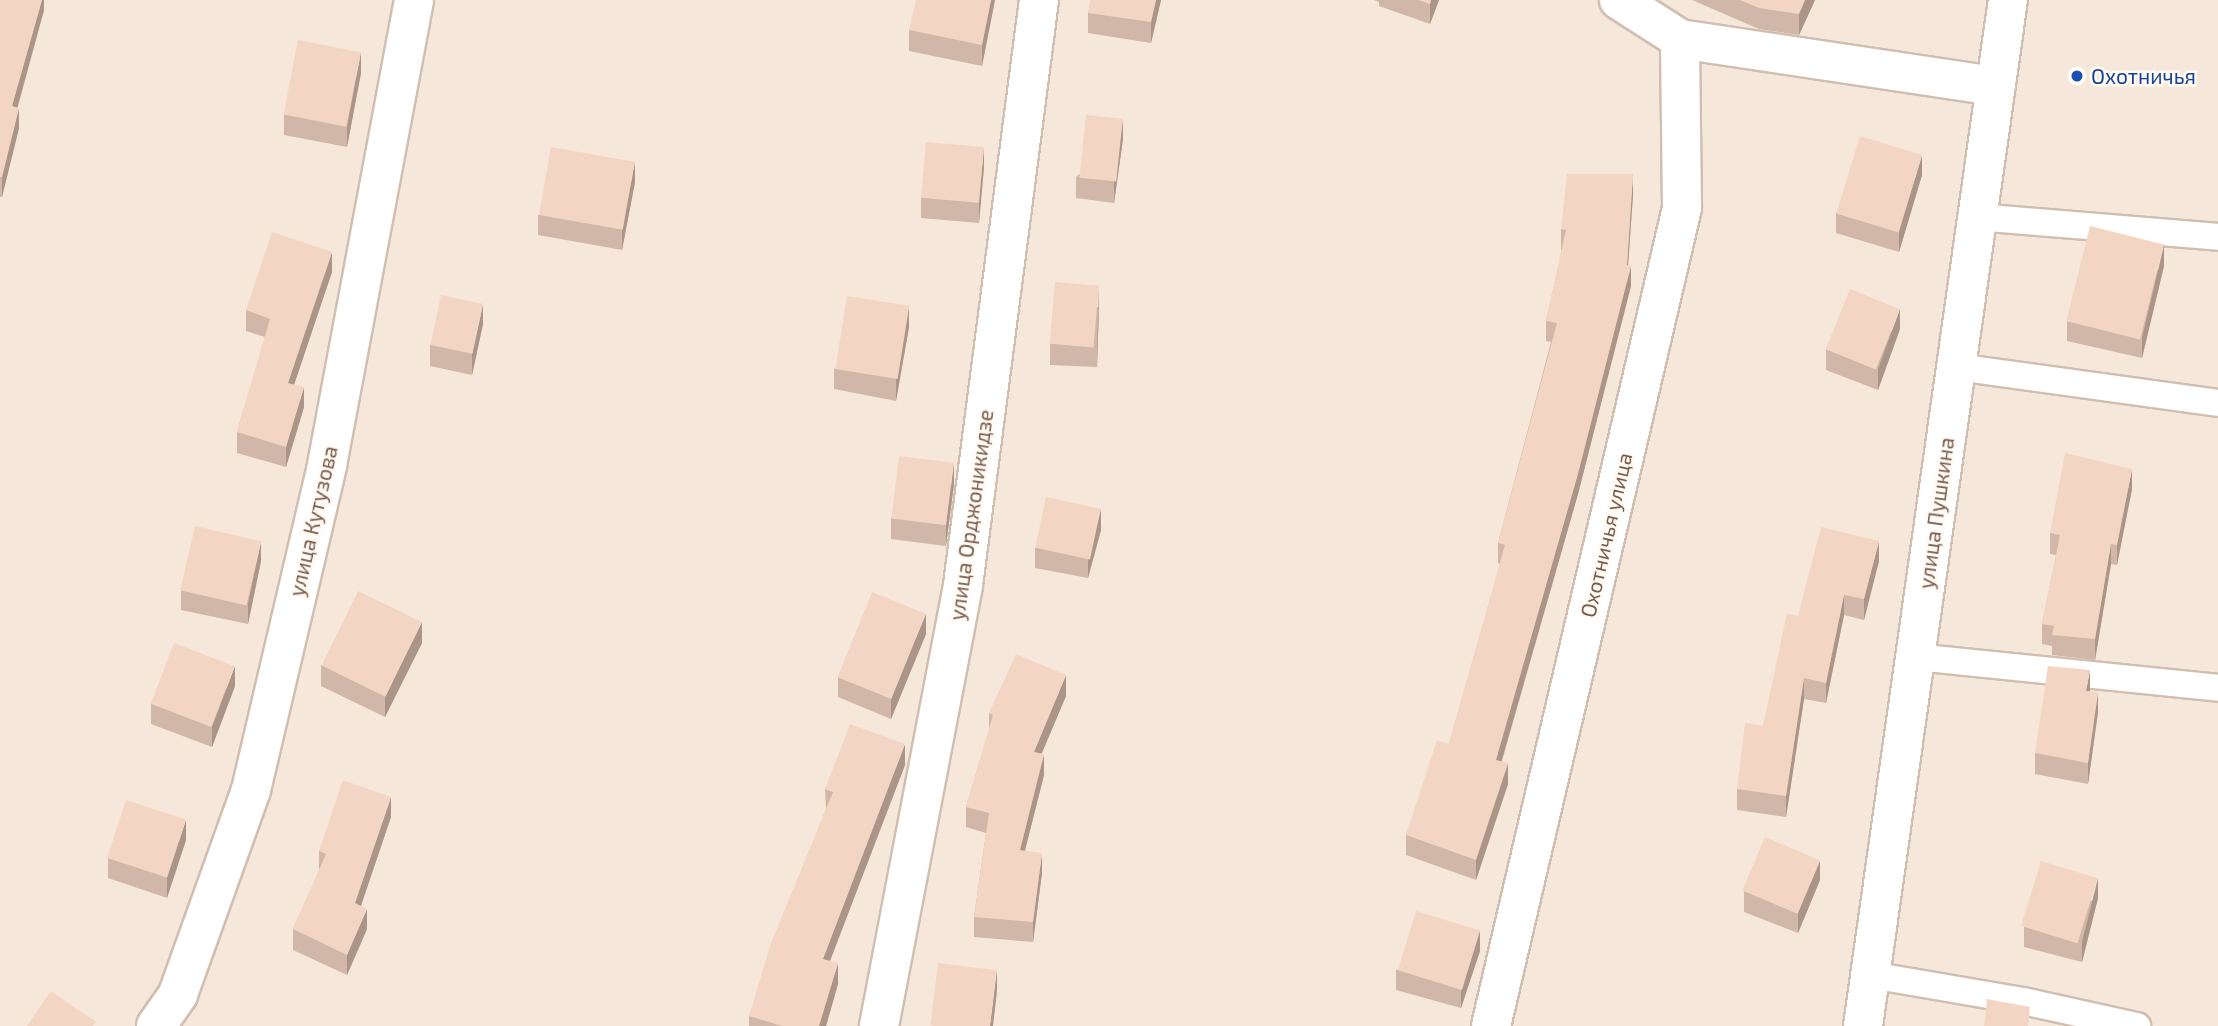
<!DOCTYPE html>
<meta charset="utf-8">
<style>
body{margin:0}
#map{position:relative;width:2218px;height:1026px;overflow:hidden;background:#fdf6ec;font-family:"Exo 2",sans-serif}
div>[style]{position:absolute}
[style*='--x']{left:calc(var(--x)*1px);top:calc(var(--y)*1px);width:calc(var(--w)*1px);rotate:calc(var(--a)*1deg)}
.residential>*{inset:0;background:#f5e8da;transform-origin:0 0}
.roads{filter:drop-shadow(2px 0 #d1beb0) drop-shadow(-2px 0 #d1beb0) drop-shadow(0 2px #d1beb0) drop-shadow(0 -2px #d1beb0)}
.lane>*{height:26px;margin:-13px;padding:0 13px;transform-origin:13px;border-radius:13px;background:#fff}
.street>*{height:38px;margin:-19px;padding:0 19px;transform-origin:19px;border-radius:19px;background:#fff}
.wall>*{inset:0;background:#d1b7a8}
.shaded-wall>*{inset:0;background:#aa9588}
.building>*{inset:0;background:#f3d5c3;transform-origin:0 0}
.dots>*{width:19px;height:19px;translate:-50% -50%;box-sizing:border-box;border:4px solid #fffaf3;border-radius:50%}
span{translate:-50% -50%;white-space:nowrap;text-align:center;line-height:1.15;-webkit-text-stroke:5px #fffaf3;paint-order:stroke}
.transit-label{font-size:21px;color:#164399}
.left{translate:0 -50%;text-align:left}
.street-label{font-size:21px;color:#7a5c4d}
</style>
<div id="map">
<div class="residential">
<i style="left:0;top:0;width:2218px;height:1026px"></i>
</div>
<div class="roads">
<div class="lane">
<i style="--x:1977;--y:217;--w:242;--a:4.7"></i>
<i style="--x:1956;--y:367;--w:264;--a:7.8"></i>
<i style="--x:1915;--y:657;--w:305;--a:5.8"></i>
<i style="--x:1871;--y:975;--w:154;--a:9.7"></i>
<i style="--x:2023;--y:1001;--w:117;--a:12.4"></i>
</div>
<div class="street">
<i style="--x:1619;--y:0;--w:72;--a:32.6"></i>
<i style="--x:1680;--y:39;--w:319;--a:8.5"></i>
<i style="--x:156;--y:1026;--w:39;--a:-55"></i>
<i style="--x:178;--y:994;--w:217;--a:-70.3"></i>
<i style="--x:251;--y:790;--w:334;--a:-76.8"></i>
<i style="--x:327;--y:465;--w:473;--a:-79.4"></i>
<i style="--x:879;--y:1026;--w:449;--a:-79.2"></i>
<i style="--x:963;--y:585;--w:590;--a:-82.6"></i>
<i style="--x:1491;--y:1026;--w:840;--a:-76.86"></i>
<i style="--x:1682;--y:208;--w:169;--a:-90.7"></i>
<i style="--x:1863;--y:1026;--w:1036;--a:-81.96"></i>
</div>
</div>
<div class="wall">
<i style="clip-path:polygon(0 0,44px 0,44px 10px,18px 107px,19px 128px,2px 197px,0 197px)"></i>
<i style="clip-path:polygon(995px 0,982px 66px,909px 51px,909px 30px)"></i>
<i style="clip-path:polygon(1091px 0,1161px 0,1151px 43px,1088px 33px,1088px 13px)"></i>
<i style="clip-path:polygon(1374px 0,1439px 0,1430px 24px,1379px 6px,1379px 2px)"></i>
<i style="clip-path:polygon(1692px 0,1815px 0,1799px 35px,1759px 29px)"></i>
<i style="clip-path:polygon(361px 73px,347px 147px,284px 135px,284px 115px)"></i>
<i style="clip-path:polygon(1123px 139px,1114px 203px,1076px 198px,1076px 177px)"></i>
<i style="clip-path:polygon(984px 167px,979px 223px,921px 218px,921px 198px)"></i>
<i style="clip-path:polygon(1922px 175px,1899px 252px,1836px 233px,1836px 213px)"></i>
<i style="clip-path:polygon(635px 182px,622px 250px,538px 235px,538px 215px)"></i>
<i style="clip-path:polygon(1633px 195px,1628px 266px,1631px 286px,1578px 494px,1502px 761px,1508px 784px,1476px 880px,1406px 855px,1406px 835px,1449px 744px,1500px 564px,1498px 563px,1498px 543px,1551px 342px,1546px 341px,1546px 321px,1562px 250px,1561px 250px,1561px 229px)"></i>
<i style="clip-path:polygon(2164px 266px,2142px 358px,2067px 341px,2067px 321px)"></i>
<i style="clip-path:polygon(332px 272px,294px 384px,304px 407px,286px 467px,237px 453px,237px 432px,265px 337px,246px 331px,246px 310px)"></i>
<i style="clip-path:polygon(1099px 306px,1097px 367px,1050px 365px,1050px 344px)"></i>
<i style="clip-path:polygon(483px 324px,472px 375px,430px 366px,430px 345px)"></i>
<i style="clip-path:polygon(909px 327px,896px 401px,834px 389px,834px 369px)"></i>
<i style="clip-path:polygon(1900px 329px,1878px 390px,1826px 370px,1826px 349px)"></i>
<i style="clip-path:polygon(954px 484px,946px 546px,891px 539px,891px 518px)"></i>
<i style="clip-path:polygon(2132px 489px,2117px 565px,2111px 564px,2095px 660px,2052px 655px,2052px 646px,2042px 644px,2042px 624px,2056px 555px,2050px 554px,2050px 533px)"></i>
<i style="clip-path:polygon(1101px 530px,1088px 578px,1035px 568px,1035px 548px)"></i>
<i style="clip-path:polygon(261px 561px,248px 624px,181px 610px,181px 590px)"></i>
<i style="clip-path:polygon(1879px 561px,1864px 620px,1844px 615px,1826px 703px,1804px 699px,1786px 817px,1737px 810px,1737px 789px,1763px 726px,1798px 616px)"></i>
<i style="clip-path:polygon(926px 634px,891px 719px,838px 697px,838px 677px)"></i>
<i style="clip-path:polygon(422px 643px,385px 717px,321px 686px,321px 665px)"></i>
<i style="clip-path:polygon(235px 686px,212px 747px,151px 724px,151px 704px)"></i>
<i style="clip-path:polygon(2090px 691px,2098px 712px,2088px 784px,2035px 774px,2035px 753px)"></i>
<i style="clip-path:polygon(1066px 696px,1041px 754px,1044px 775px,1025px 850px,1042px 873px,1033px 942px,974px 937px,974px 917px,986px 833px,966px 827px,966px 807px,989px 730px,989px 713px)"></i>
<i style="clip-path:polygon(905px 765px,830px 961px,838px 984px,826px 1026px,749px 1026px,749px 1016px,826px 809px,825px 789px)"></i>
<i style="clip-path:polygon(391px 817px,361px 906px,367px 929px,347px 975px,293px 950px,293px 929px,319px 871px,319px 851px)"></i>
<i style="clip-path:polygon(186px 840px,167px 898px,108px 878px,108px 858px)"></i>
<i style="clip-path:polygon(1820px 880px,1798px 933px,1744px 912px,1744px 891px)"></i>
<i style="clip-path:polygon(2098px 898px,2082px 962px,2024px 947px,2024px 927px)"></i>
<i style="clip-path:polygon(1480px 951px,1461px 1008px,1396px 990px,1396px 970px)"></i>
</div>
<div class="shaded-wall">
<i style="clip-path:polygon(42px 0,44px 0,44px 10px,12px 126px,12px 106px)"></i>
<i style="clip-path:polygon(991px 0,995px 0,982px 66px,982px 45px)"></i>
<i style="clip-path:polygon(1156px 0,1161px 0,1151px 43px,1151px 22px)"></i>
<i style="clip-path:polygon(1431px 0,1439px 0,1430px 24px,1430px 4px)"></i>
<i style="clip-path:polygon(1805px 0,1815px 0,1799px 35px,1799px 14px)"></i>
<i style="clip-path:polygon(361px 52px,361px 73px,347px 147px,347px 127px)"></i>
<i style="clip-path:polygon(19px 108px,19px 128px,2px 197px,2px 177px)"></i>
<i style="clip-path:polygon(1123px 119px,1123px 139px,1114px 203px,1114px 183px)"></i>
<i style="clip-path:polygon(984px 147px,984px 167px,979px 223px,979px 203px)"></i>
<i style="clip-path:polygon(1922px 155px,1922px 175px,1899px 252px,1899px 232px)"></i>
<i style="clip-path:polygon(635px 162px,635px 182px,622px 250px,622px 230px)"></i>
<i style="clip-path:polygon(1633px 174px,1633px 195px,1627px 280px,1631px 266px,1631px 286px,1578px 494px,1496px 780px,1496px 760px,1627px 265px)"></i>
<i style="clip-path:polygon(2164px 245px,2164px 266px,2142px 358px,2142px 338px)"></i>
<i style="clip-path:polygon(332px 252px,332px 272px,288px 403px,288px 383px)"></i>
<i style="clip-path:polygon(1099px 286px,1099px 306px,1097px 367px,1097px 347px)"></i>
<i style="clip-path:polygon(483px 304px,483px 324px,472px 375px,472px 354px)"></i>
<i style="clip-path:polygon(909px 306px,909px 327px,896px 401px,896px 380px)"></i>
<i style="clip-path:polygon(1900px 309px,1900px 329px,1878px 390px,1878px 369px)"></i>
<i style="clip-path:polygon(304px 387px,304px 407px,286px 467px,286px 447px)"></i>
<i style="clip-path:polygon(954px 463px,954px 484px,946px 546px,946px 525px)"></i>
<i style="clip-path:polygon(2132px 469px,2132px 489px,2117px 565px,2117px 545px)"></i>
<i style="clip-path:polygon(1101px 509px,1101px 530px,1088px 578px,1088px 558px)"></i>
<i style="clip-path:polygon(261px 541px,261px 561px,248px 624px,248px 604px)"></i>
<i style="clip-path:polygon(1879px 541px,1879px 561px,1864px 620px,1864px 599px)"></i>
<i style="clip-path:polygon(2111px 544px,2111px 564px,2095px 660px,2095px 639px)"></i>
<i style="clip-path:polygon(1844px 595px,1844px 615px,1826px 703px,1826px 683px)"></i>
<i style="clip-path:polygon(926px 614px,926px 634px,891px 719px,891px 698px)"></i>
<i style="clip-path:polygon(422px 622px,422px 643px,385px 717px,385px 697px)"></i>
<i style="clip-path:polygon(235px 666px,235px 686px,212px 747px,212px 727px)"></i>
<i style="clip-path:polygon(2090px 670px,2090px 691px,2086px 691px)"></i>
<i style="clip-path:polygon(1066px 675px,1066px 696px,1034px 772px,1034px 752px)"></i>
<i style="clip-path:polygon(1804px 678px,1804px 699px,1786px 817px,1786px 796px)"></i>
<i style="clip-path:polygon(2098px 692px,2098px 712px,2088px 784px,2088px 763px)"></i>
<i style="clip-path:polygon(905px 744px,905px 765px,823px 979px,823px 959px)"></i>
<i style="clip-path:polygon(1044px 754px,1044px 775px,1020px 870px,1020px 850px)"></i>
<i style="clip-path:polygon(1508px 763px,1508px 784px,1476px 880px,1476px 860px)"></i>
<i style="clip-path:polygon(391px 797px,391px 817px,355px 923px,355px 903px)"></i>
<i style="clip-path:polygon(186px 820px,186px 840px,167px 898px,167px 878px)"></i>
<i style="clip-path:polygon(1042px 853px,1042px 873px,1033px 942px,1033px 922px)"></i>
<i style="clip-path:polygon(1820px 860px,1820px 880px,1798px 933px,1798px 913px)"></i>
<i style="clip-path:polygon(2098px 878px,2098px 898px,2082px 962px,2082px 942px)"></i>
<i style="clip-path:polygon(367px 909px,367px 929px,347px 975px,347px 955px)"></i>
<i style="clip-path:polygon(1480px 930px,1480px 951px,1461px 1008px,1461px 988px)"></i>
<i style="clip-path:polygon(838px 963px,838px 984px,826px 1026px,819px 1026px)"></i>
<i style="clip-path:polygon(997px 970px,997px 991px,993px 1026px,990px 1026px)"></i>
</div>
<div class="building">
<i style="clip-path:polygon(0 0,42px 0,12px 106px,19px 108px,2px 177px,0 177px)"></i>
<i style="clip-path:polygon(916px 0,991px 0,982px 45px,909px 30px)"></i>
<i style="clip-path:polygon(1091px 0,1156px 0,1151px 22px,1088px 13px)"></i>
<i style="clip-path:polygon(1418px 0,1431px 0,1430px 4px)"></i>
<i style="clip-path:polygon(1740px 0,1805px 0,1799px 14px,1759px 8px)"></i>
<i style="left:298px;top:40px;width:64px;height:76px;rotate:11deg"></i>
<i style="left:1086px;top:115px;width:37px;height:63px;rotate:6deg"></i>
<i style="left:1860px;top:136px;width:65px;height:81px;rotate:17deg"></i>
<i style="left:926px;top:142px;width:58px;height:56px;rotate:5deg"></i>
<i style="left:551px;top:147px;width:85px;height:69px;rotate:10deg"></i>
<i style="clip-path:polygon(1567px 174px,1633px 174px,1627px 265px,1631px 266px,1578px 474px,1496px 760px,1508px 763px,1476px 860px,1406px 835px,1437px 740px,1449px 744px,1505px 545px,1498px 543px,1557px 323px,1546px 321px,1566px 230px,1561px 229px)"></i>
<i style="left:2090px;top:226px;width:76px;height:98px;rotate:14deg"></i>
<i style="clip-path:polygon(272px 232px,332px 252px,288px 383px,304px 387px,286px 447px,237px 432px,270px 319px,246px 310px)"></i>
<i style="left:1055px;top:282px;width:44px;height:62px;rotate:5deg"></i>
<i style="left:1850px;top:289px;width:54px;height:65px;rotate:22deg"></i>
<i style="left:441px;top:295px;width:43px;height:51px;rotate:12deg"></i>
<i style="left:847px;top:296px;width:63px;height:74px;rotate:9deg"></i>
<i style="clip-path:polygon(2065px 453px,2132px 469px,2117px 545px,2111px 544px,2095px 639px,2052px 635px,2054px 626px,2042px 624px,2060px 535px,2050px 533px)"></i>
<i style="left:899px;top:456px;width:55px;height:63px;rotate:7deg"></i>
<i style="left:1046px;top:497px;width:56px;height:52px;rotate:12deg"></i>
<i style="left:195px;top:526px;width:68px;height:66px;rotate:13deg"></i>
<i style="clip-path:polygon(1821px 527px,1879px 541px,1864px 599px,1844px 595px,1826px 683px,1804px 678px,1786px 796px,1737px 789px,1745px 723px,1763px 726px,1787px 613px,1798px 616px)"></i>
<i style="left:358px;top:591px;width:71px;height:83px;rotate:26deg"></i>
<i style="left:872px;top:592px;width:58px;height:92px;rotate:22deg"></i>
<i style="left:174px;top:643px;width:65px;height:65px;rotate:21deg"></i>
<i style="clip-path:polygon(1016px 654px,1066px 675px,1034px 752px,1044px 754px,1020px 850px,1042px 853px,1033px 922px,974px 917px,989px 813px,966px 807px,993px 715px,989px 713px)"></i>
<i style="clip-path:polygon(2048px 666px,2090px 670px,2086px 691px,2098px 692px,2088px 763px,2035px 753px)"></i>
<i style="clip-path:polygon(850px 724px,905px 744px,823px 959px,838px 963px,819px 1026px,782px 1026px,749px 1016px,771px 943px,833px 792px,825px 789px)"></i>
<i style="clip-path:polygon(343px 780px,391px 797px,355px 903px,367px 909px,347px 955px,293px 929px,326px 854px,319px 851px)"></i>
<i style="left:126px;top:800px;width:63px;height:61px;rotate:18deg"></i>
<i style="left:1765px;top:837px;width:60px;height:58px;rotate:23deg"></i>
<i style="left:2041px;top:861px;width:59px;height:68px;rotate:17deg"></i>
<i style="left:1416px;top:911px;width:67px;height:62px;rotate:17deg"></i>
<i style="left:938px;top:963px;width:59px;height:63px;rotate:7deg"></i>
<i style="clip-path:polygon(51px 991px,96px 1022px,93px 1026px,27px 1026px)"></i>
<i style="clip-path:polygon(1987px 999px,2030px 1007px,2028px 1026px,1984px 1026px)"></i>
</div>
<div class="dots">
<i style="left:2077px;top:76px;background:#1a4fb4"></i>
</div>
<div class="transit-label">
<span class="left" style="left:2091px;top:76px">Охотничья</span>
</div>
<div class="street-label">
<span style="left:1936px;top:513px;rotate:-82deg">улица Пушкина</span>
<span style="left:971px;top:515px;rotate:-82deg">улица Орджоникидзе</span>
<span style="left:313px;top:521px;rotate:-77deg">улица Кутузова</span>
<span style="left:1606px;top:535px;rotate:-77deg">Охотничья улица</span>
</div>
</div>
